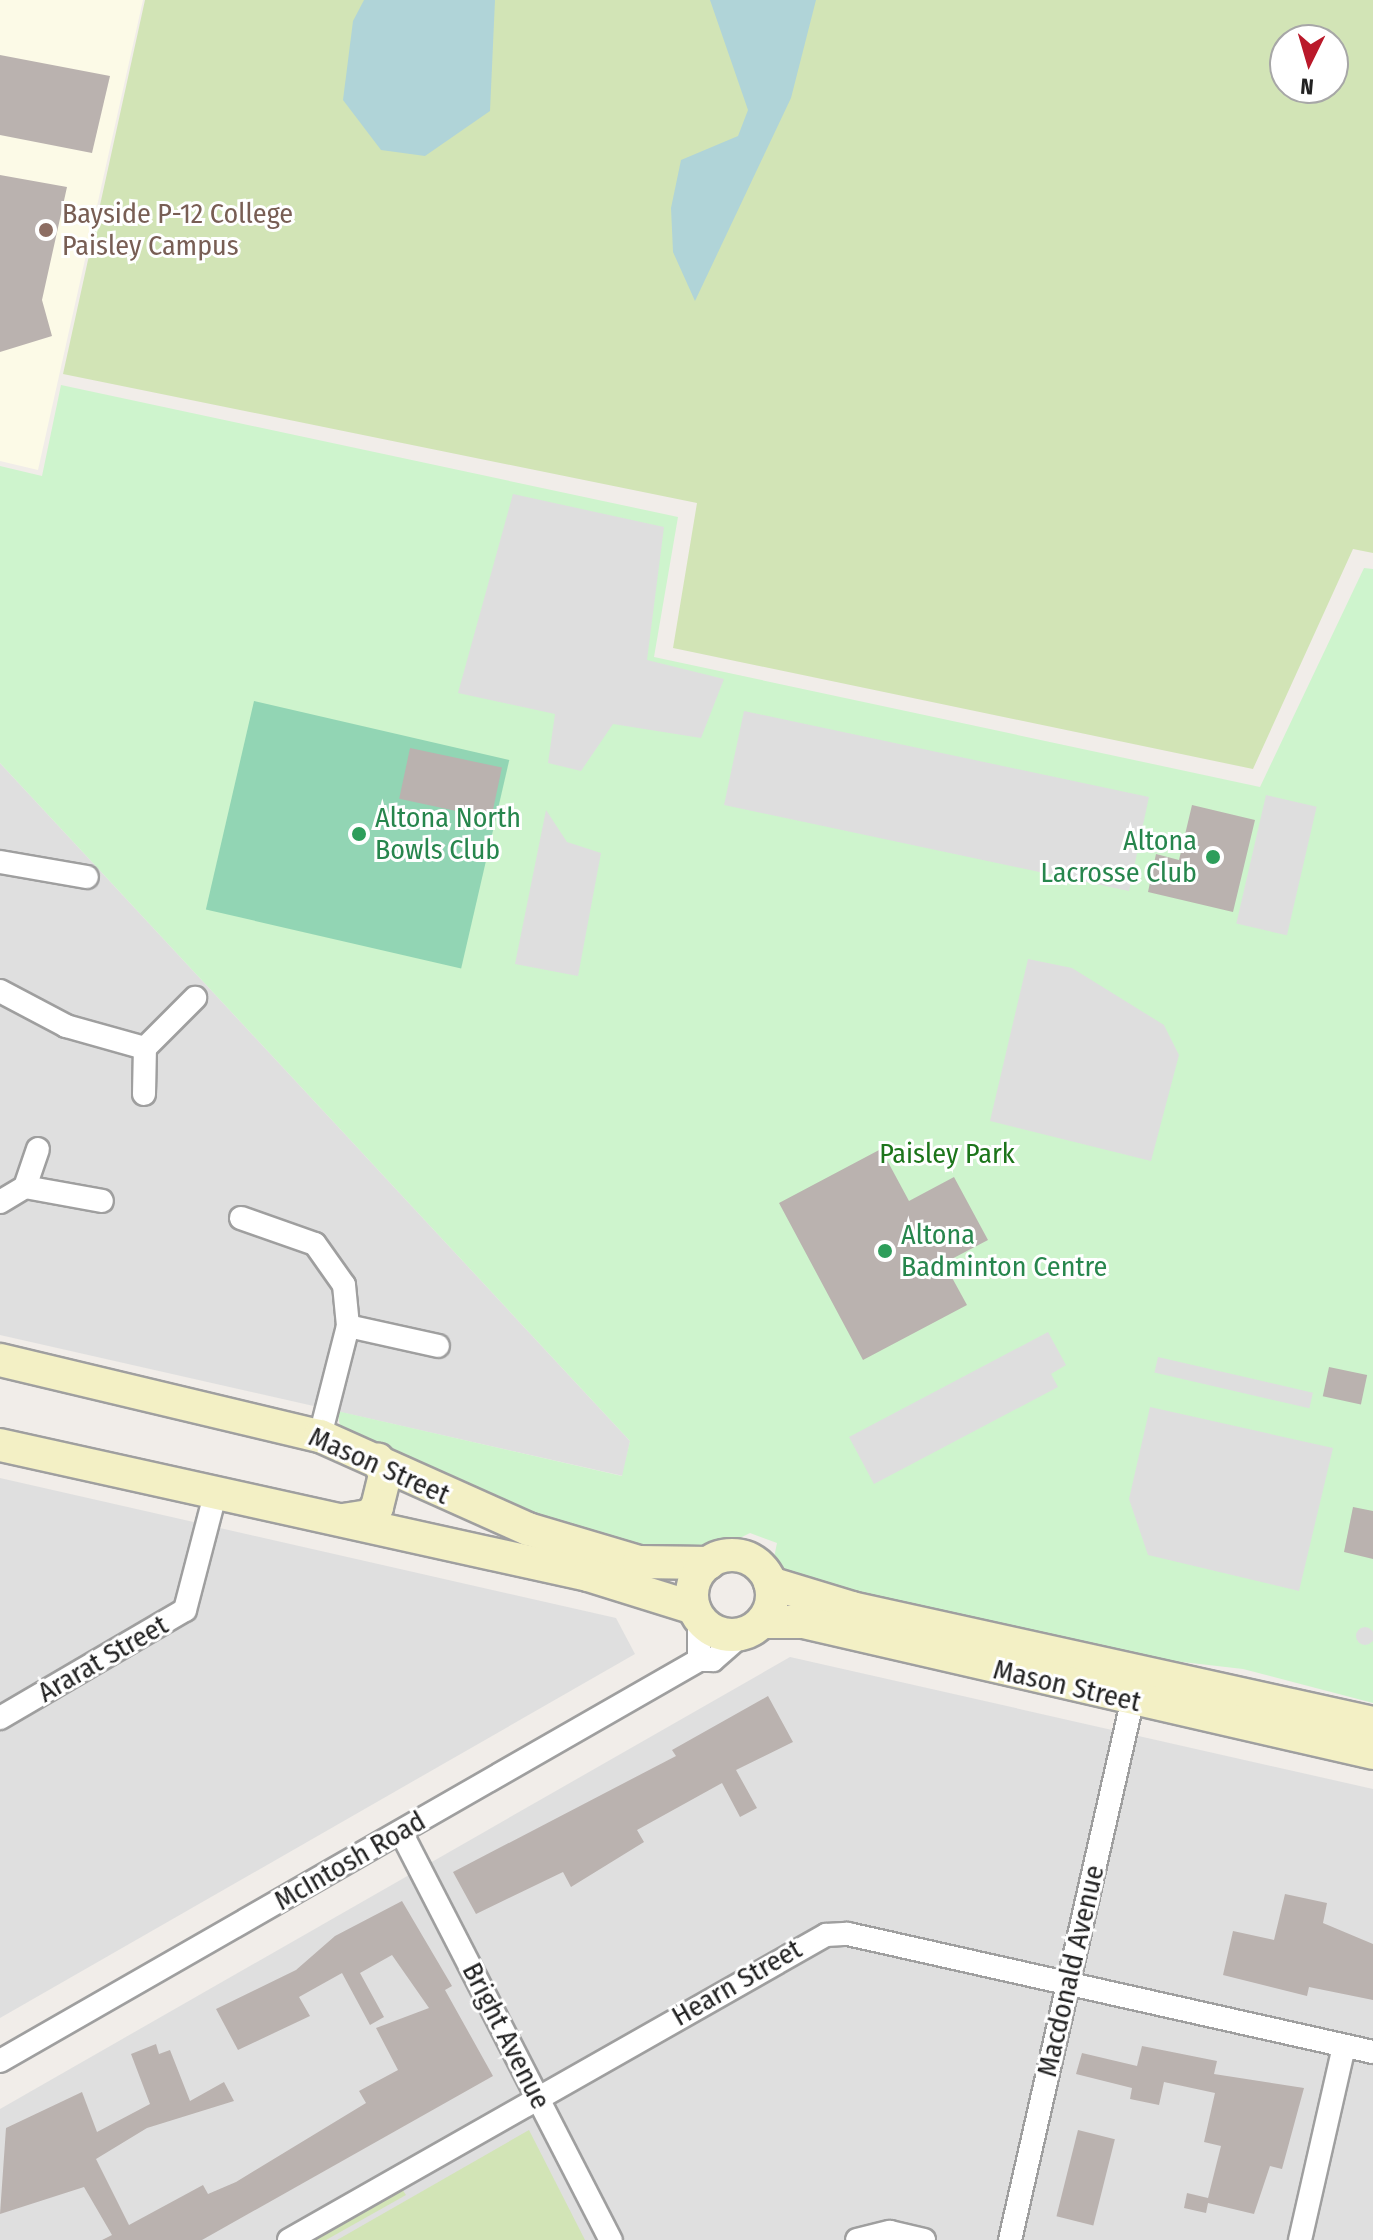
<!DOCTYPE html>
<style>
body{margin:0}
#map{position:relative;width:1373px;height:2240px;overflow:hidden;background:#f1ede9;font-family:"Fira Sans Condensed",sans-serif}
div>[style]{position:absolute}
[style*='--x']{left:calc(var(--x)*1px);top:calc(var(--y)*1px);width:calc(var(--w)*1px);rotate:calc(var(--a)*1deg)}
.residential>*{inset:0;background:#dfdfdf}
.education>*{inset:0;background:#fcfae7}
.grass>*{inset:0;background:#d2e4b6}
.park>*{inset:0;background:#cef4cd}
.pitch>*{inset:0;background:#92d5b4;transform-origin:0 0}
.parking>*{inset:0;background:#dedede;transform-origin:0 0}
.round{border-radius:50%}
.water>*{inset:0;background:#b0d4d8}
.building>*{inset:0;background:#bab2af;transform-origin:0 0}
.roads{filter:drop-shadow(2px 0 #9f9f9f) drop-shadow(-2px 0 #9f9f9f) drop-shadow(0 2px #9f9f9f) drop-shadow(0 -2px #9f9f9f)}
.street>*{height:22px;margin:-11px;padding:0 11px;transform-origin:11px;border-radius:11px;background:#fff}
.secondary>*{height:32px;margin:-16px;padding:0 16px;transform-origin:16px;border-radius:16px;background:#f3f0c5}
.secondary>.ring{margin:-16px;padding:0;box-sizing:content-box;background:none;border:32px solid #f3f0c5;border-radius:50%}
.dots>*{width:22px;height:22px;translate:-50% -50%;box-sizing:border-box;border:4px solid #fff;border-radius:50%}
span{translate:-50% -50%;white-space:nowrap;text-align:center;line-height:1.15;-webkit-text-stroke:6px #fff;paint-order:stroke}
.education-label{font-size:28px;color:#785e54}
.left{translate:0 -50%;text-align:left}
.leisure-label{font-size:28px;color:#27864d}
.right{translate:-100% -50%;text-align:right}
.park-label{font-size:28px;color:#1c751a}
.street-label{font-size:28px;color:#222}
.north{position:absolute;left:1269px;top:24px;width:80px;height:80px;box-sizing:border-box;background:#fff;border:2px solid #a7a7a7;border-radius:50%;rotate:185deg;font-size:22px;font-weight:700;line-height:32px;text-align:center;color:#222}
.north::after{content:'';display:block;margin:auto;width:28px;height:36px;background:#ba192a;clip-path:polygon(50% 0,100% 100%,50% 72%,0 100%)}
</style>
<div id="map">
<div class="residential">
<i style="clip-path:polygon(0 763px,630px 1441px,623px 1476px,0 1335px)"></i>
<i style="clip-path:polygon(0 1478px,616px 1618px,635px 1654px,0 2018px)"></i>
<i style="clip-path:polygon(790px 1657px,1373px 1789px,1373px 2240px,0 2240px,0 2109px)"></i>
</div>
<div class="education">
<i style="clip-path:polygon(0 0,143px 0,38px 470px,0 461px)"></i>
</div>
<div class="grass">
<i style="clip-path:polygon(evenodd,145px 0,1373px 0,1373px 553px,1353px 549px,1253px 769px,673px 648px,697px 503px,63px 374px,145px 0,1285px 40px,1333px 40px,1333px 88px,1285px 88px,1285px 40px)"></i>
<i style="clip-path:polygon(529px 2130px,585px 2240px,337px 2240px)"></i>
<i style="clip-path:polygon(402px 2189px,406px 2195px,326px 2240px,312px 2240px)"></i>
</div>
<div class="park">
<i style="clip-path:polygon(61px 385px,678px 517px,654px 657px,1260px 787px,1364px 568px,1373px 569px,1373px 1703px,1243px 1669px,1165px 1660px,951px 1613px,937px 1616px,780px 1577px,772px 1567px,777px 1543px,750px 1533px,704px 1556px,610px 1538px,505px 1507px,340px 1426px,337px 1411px,622px 1476px,630px 1441px,0 763px,0 466px,42px 476px)"></i>
</div>
<div class="pitch">
<i style="left:254px;top:701px;width:262px;height:214px;rotate:13deg"></i>
</div>
<div class="parking">
<i style="clip-path:polygon(513px 494px,664px 527px,647px 660px,724px 679px,701px 738px,613px 724px,581px 771px,548px 763px,555px 714px,458px 693px)"></i>
<i style="left:744px;top:711px;width:414px;height:96px;rotate:12deg"></i>
<i style="left:1266px;top:795px;width:52px;height:132px;rotate:13deg"></i>
<i style="clip-path:polygon(546px 810px,567px 842px,601px 853px,578px 976px,515px 964px)"></i>
<i style="clip-path:polygon(1028px 959px,1072px 968px,1164px 1025px,1179px 1055px,1151px 1161px,990px 1121px)"></i>
<i style="clip-path:polygon(1048px 1332px,1066px 1365px,1051px 1374px,1058px 1387px,874px 1484px,849px 1437px)"></i>
<i style="left:1158px;top:1357px;width:159px;height:16px;rotate:13deg"></i>
<i style="clip-path:polygon(1150px 1407px,1333px 1448px,1299px 1591px,1148px 1555px,1129px 1499px)"></i>
<i class="round" style="left:1356px;top:1627px;width:18px;height:18px"></i>
</div>
<div class="water">
<i style="clip-path:polygon(364px 0,495px 0,490px 111px,425px 156px,381px 150px,343px 100px,353px 21px)"></i>
<i style="clip-path:polygon(710px 0,816px 0,791px 98px,695px 301px,673px 252px,671px 208px,681px 160px,738px 136px,748px 110px)"></i>
</div>
<div class="building">
<i style="clip-path:polygon(0 55px,110px 76px,92px 153px,0 135px)"></i>
<i style="clip-path:polygon(0 175px,67px 187px,42px 300px,52px 336px,0 352px)"></i>
<i style="left:410px;top:748px;width:94px;height:52px;rotate:12deg"></i>
<i style="clip-path:polygon(1192px 805px,1255px 820px,1233px 912px,1148px 892px,1156px 854px,1179px 860px)"></i>
<i style="clip-path:polygon(881px 1149px,909px 1201px,954px 1177px,988px 1240px,944px 1263px,967px 1305px,863px 1360px,779px 1203px)"></i>
<i style="left:1329px;top:1367px;width:39px;height:30px;rotate:12deg"></i>
<i style="clip-path:polygon(1353px 1507px,1373px 1511px,1373px 1559px,1344px 1552px)"></i>
<i style="clip-path:polygon(768px 1696px,793px 1742px,736px 1770px,757px 1808px,740px 1817px,722px 1783px,637px 1830px,644px 1842px,571px 1887px,563px 1872px,476px 1914px,453px 1872px,676px 1756px,672px 1750px)"></i>
<i style="clip-path:polygon(1285px 1894px,1327px 1903px,1323px 1923px,1373px 1944px,1373px 2000px,1309px 1987px,1307px 1996px,1223px 1975px,1233px 1931px,1274px 1940px)"></i>
<i style="clip-path:polygon(402px 1901px,452px 1986px,445px 1990px,493px 2076px,202px 2240px,102px 2240px,112px 2235px,84px 2187px,0 2214px,6px 2128px,82px 2092px,97px 2132px,150px 2104px,131px 2054px,156px 2044px,159px 2054px,170px 2050px,190px 2101px,224px 2082px,234px 2101px,147px 2128px,96px 2159px,129px 2225px,203px 2185px,208px 2194px,236px 2182px,366px 2103px,359px 2091px,398px 2070px,376px 2028px,429px 2008px,392px 1955px,360px 1973px,384px 2017px,370px 2025px,342px 1973px,299px 1997px,310px 2016px,238px 2050px,216px 2009px,296px 1970px,335px 1936px)"></i>
<i style="clip-path:polygon(1142px 2046px,1217px 2061px,1214px 2074px,1304px 2088px,1282px 2169px,1270px 2166px,1254px 2214px,1208px 2203px,1206px 2213px,1184px 2208px,1187px 2193px,1208px 2198px,1221px 2146px,1204px 2142px,1215px 2093px,1164px 2082px,1159px 2105px,1130px 2099px,1132px 2088px,1076px 2074px,1082px 2053px,1137px 2066px)"></i>
<i style="left:1078px;top:2130px;width:38px;height:89px;rotate:14deg"></i>
</div>
<div class="roads">
<div class="street">
<i style="--x:0;--y:862;--w:88;--a:9.8"></i>
<i style="--x:0;--y:991;--w:75;--a:27.9"></i>
<i style="--x:66;--y:1026;--w:82;--a:15.6"></i>
<i style="--x:144;--y:1094;--w:46;--a:-88.8"></i>
<i style="--x:145;--y:1048;--w:71;--a:-45"></i>
<i style="--x:25;--y:1187;--w:40;--a:-71.1"></i>
<i style="--x:0;--y:1202;--w:29;--a:-31"></i>
<i style="--x:25;--y:1187;--w:78;--a:10.3"></i>
<i style="--x:241;--y:1218;--w:78;--a:19.4"></i>
<i style="--x:315;--y:1244;--w:50;--a:54.7"></i>
<i style="--x:344;--y:1285;--w:41;--a:84.4"></i>
<i style="--x:348;--y:1326;--w:114;--a:104.3"></i>
<i style="--x:348;--y:1326;--w:92;--a:12.5"></i>
<i style="--x:699;--y:1660;--w:43;--a:-90"></i>
<i style="--x:0;--y:1718;--w:214;--a:-30.3"></i>
<i style="--x:185;--y:1610;--w:119;--a:-75.4"></i>
<i style="--x:401;--y:1832;--w:459;--a:62.8"></i>
<i style="--x:0;--y:2061;--w:806;--a:-29.84"></i>
<i style="--x:699;--y:1660;--w:14;--a:0"></i>
<i style="--x:713;--y:1660;--w:41;--a:-41.1"></i>
<i style="--x:289;--y:2240;--w:618;--a:-29.6"></i>
<i style="--x:826;--y:1935;--w:22;--a:-3"></i>
<i style="--x:848;--y:1934;--w:538;--a:12.67"></i>
<i style="--x:857;--y:2240;--w:34;--a:-14"></i>
<i style="--x:890;--y:2232;--w:35;--a:13"></i>
<i style="--x:1010;--y:2240;--w:552;--a:-77.22"></i>
<i style="--x:1300;--y:2240;--w:199;--a:-77.2"></i>
</div>
<div class="secondary">
<i style="--x:0;--y:1360;--w:329;--a:13.4"></i>
<i style="--x:320;--y:1436;--w:228;--a:24.1"></i>
<i style="--x:528;--y:1529;--w:116;--a:16.6"></i>
<i style="--x:639;--y:1562;--w:70;--a:0.8"></i>
<i style="--x:0;--y:1445;--w:602;--a:12.47"></i>
<i style="--x:588;--y:1575;--w:111;--a:17.3"></i>
<i style="--x:343;--y:1520;--w:26;--a:-9"></i>
<i style="--x:369;--y:1516;--w:12;--a:-48"></i>
<i style="--x:377;--y:1507;--w:33;--a:-76"></i>
<i style="--x:385;--y:1475;--w:17;--a:-115"></i>
<i class="ring" style="left:692px;top:1555px;width:48px;height:48px"></i>
<i style="--x:770;--y:1583;--w:86;--a:17"></i>
<i style="--x:852;--y:1608;--w:534;--a:12.45"></i>
<i style="--x:762;--y:1622;--w:41;--a:0"></i>
<i style="--x:803;--y:1622;--w:585;--a:12.94"></i>
</div>
</div>
<div class="dots">
<i style="left:46px;top:230px;background:#8d6e63"></i>
<i style="left:359px;top:834px;background:#2e9e5b"></i>
<i style="left:1213px;top:857px;background:#2e9e5b"></i>
<i style="left:885px;top:1251px;background:#2e9e5b"></i>
</div>
<div class="education-label">
<span class="left" style="left:62px;top:230px">Bayside P-12 College<br>Paisley Campus</span>
</div>
<div class="leisure-label">
<span class="left" style="left:375px;top:834px">Altona North<br>Bowls Club</span>
<span class="right" style="left:1197px;top:857px">Altona<br>Lacrosse Club</span>
<span class="left" style="left:901px;top:1251px">Altona<br>Badminton Centre</span>
</div>
<div class="park-label">
<span style="left:947px;top:1154px">Paisley Park</span>
</div>
<div class="street-label">
<span style="left:379px;top:1466px;rotate:24deg">Mason Street</span>
<span style="left:103px;top:1659px;rotate:-30deg">Ararat Street</span>
<span style="left:1067px;top:1686px;rotate:13deg">Mason Street</span>
<span style="left:350px;top:1861px;rotate:-30deg">McIntosh Road</span>
<span style="left:1071px;top:1971px;rotate:-77deg">Macdonald Avenue</span>
<span style="left:737px;top:1983px;rotate:-30deg">Hearn Street</span>
<span style="left:506px;top:2036px;rotate:63deg">Bright Avenue</span>
</div>
<div class="north">N</div>
</div>
